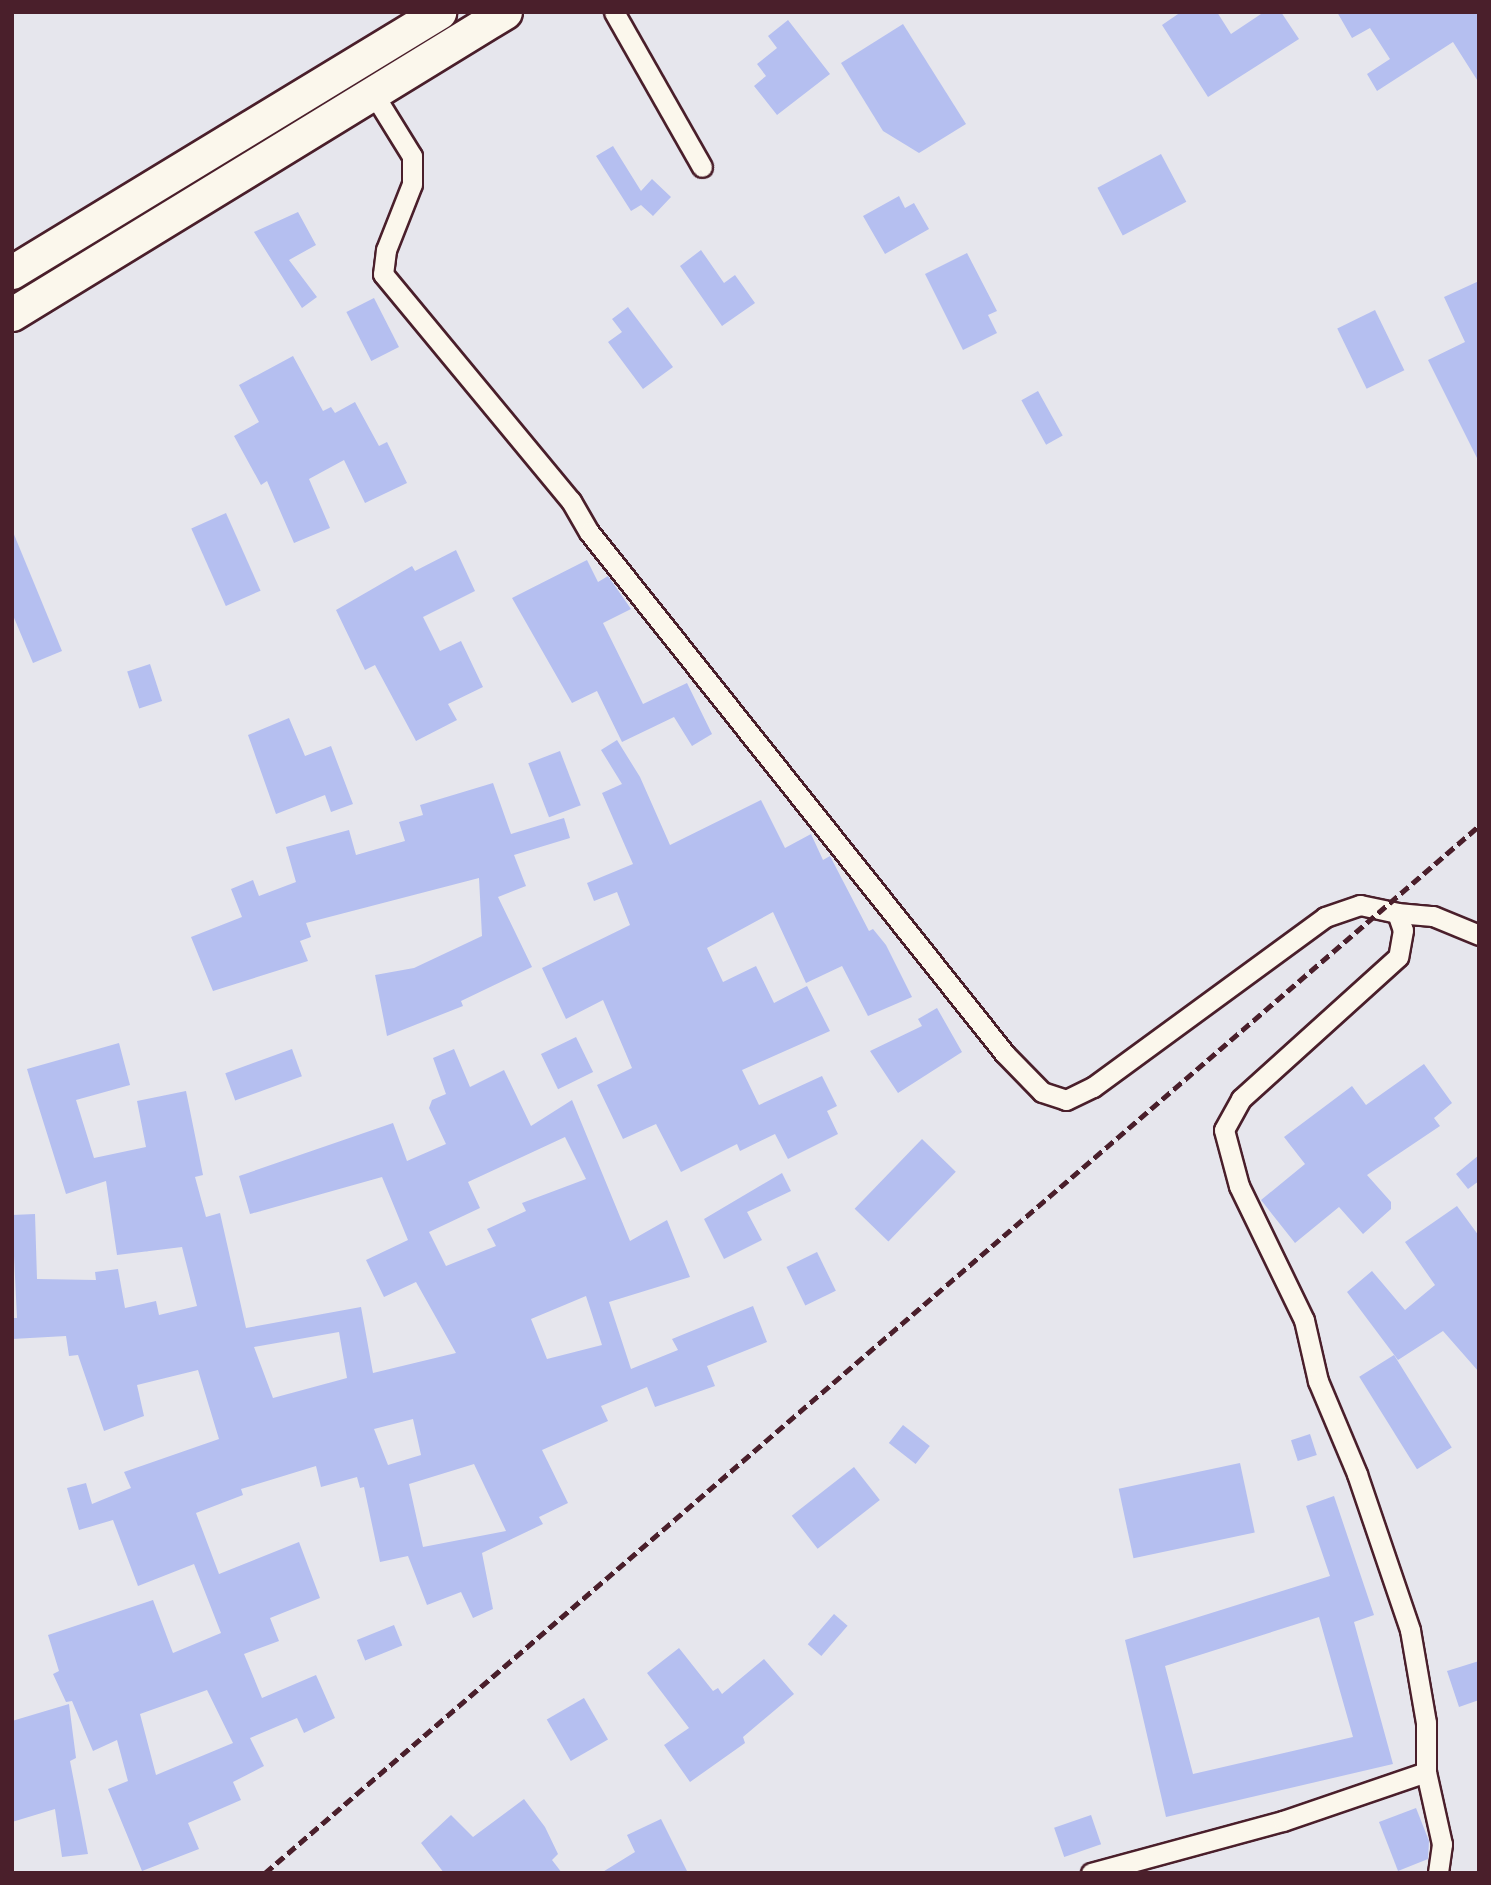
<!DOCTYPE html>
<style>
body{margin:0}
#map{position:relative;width:1491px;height:1885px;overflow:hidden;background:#e6e6ed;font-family:Caveat,sans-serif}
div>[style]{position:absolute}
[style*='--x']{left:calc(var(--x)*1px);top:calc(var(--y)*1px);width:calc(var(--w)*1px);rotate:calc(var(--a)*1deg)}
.building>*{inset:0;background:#b5bff0;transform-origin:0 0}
.roads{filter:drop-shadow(2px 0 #4a1f2b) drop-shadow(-2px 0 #4a1f2b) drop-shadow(0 2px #4a1f2b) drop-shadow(0 -2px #4a1f2b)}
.minor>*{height:19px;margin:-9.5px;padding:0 9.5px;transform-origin:9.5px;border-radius:9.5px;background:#fbf7ec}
.trunk>*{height:33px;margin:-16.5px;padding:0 16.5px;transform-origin:16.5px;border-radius:16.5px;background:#fbf7ec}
.rail>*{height:5px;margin-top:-2.5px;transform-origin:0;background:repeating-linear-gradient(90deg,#4a1f2b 0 10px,transparent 0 15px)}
span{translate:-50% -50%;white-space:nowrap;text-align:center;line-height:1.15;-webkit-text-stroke:5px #fbf7ec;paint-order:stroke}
.frame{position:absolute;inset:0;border:14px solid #4a1f2b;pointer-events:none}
</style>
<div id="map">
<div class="building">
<i style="clip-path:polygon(1181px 12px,1217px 12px,1231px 34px,1264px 12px,1281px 12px,1299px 39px,1208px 97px,1162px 25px)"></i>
<i style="clip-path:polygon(1337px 12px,1479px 12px,1479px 83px,1453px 42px,1377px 91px,1367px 74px,1390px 59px,1370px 28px,1352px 38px)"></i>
<i style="clip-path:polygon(788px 20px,830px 74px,777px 115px,754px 86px,766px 76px,757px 64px,777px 48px,768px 36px)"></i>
<i style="clip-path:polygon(903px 24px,966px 124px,919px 153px,883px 131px,841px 63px)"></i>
<i style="clip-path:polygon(613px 146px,641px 191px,652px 179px,671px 197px,653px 216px,641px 205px,631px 211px,596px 156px)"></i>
<i style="left:1161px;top:154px;width:54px;height:72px;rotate:62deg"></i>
<i style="clip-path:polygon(899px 196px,905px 208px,914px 203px,929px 229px,885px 254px,863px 216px)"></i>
<i style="clip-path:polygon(298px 212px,316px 245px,289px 260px,317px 297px,302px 308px,254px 232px)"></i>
<i style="clip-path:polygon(701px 250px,724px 283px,735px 275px,755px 303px,722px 326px,680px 266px)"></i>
<i style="clip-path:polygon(967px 253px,997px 311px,988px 315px,997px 333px,963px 350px,925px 274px)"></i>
<i style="clip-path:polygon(1479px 281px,1479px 462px,1428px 360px,1465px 342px,1444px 297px)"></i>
<i style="left:374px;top:298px;width:55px;height:31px;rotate:63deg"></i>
<i style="clip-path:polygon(628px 307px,673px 367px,643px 389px,608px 342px,622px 332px,612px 319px)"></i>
<i style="left:1375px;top:310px;width:67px;height:42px;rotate:64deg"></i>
<i style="clip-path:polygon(293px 356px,323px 411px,331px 407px,335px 413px,355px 402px,379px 446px,387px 442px,407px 483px,365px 503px,344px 460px,309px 479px,330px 528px,294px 543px,267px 481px,261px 485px,234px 436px,259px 422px,239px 385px)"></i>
<i style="left:1038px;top:391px;width:51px;height:19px;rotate:61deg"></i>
<i style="left:226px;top:513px;width:85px;height:38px;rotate:66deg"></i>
<i style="clip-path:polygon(13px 532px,62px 651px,33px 663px,12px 613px)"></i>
<i style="clip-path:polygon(456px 550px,475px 591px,423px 617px,440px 651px,461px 641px,483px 687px,448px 704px,457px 720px,416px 741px,375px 665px,365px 670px,336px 610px,412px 566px,415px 571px)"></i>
<i style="clip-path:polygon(587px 560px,598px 582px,608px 576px,631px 609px,603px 623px,643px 704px,687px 683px,712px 734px,692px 746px,674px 717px,622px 742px,597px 691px,572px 703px,512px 598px)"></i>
<i style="left:150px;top:664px;width:39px;height:24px;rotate:72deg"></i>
<i style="clip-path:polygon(289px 718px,305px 756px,331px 746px,353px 804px,331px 812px,325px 795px,276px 814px,248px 735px)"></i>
<i style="clip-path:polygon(617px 740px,640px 777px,670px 845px,761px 800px,785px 848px,811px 834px,823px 860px,830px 856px,869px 931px,873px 929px,886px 945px,912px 997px,868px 1016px,842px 966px,806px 983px,773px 912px,707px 948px,723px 982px,756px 966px,774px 1003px,807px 986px,830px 1031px,742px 1070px,759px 1105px,822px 1076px,837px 1106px,827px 1111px,838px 1134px,788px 1159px,775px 1134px,740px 1151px,737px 1144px,681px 1172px,656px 1124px,623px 1139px,597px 1085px,632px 1068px,603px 1000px,566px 1019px,542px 968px,630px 925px,617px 892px,594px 901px,587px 883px,633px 864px,602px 793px,622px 784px,601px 750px)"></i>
<i style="left:560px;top:751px;width:58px;height:34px;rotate:69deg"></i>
<i style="clip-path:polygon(493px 783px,511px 834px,564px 818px,570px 838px,514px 855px,526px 886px,498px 897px,532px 967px,461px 1001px,463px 1006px,387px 1036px,375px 975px,414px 968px,482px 936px,479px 878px,306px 923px,311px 937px,300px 941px,308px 961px,213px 991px,191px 937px,242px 917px,231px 889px,253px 880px,259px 896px,296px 882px,286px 847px,349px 830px,356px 855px,405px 841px,399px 822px,423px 815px,420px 805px)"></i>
<i style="clip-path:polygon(937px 1008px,962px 1052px,898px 1093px,870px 1051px,922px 1026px,918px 1019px)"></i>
<i style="left:576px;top:1037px;width:39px;height:39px;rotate:64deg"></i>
<i style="clip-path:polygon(evenodd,119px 1043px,130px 1085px,76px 1100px,94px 1158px,146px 1147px,137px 1101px,186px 1091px,203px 1175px,195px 1177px,206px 1217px,220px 1213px,246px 1328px,361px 1307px,373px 1373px,456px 1353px,416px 1282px,384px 1297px,366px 1260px,408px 1240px,382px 1177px,250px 1214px,239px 1176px,393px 1123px,407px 1161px,446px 1144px,429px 1108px,432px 1100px,446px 1094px,433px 1058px,454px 1049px,470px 1087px,504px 1070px,531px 1126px,572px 1100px,630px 1241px,667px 1220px,690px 1277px,609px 1302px,631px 1369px,678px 1350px,672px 1339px,753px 1306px,767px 1342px,707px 1366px,715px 1386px,655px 1407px,647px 1387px,601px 1406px,608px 1421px,542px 1450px,568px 1503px,539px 1517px,543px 1524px,482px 1553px,493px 1609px,473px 1618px,461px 1592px,427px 1605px,408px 1556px,380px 1562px,364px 1487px,360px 1488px,357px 1477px,321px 1487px,316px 1466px,241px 1489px,243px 1495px,196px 1513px,219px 1574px,299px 1542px,320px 1598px,270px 1618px,279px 1641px,244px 1654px,262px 1698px,316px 1675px,335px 1718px,304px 1733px,297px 1718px,250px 1738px,264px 1766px,233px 1782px,241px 1800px,188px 1823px,199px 1849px,142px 1871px,108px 1789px,128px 1781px,117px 1740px,93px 1751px,72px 1701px,66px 1702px,53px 1674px,59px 1671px,48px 1635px,153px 1600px,173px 1653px,221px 1633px,194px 1564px,138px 1586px,113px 1520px,79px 1530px,67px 1488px,86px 1483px,92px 1504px,131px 1488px,124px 1472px,219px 1439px,198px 1370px,137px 1385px,144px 1416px,104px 1431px,78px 1355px,69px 1356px,66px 1336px,12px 1339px,12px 1318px,17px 1318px,12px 1215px,35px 1214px,37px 1279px,96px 1280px,95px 1272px,118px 1269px,125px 1308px,156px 1301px,159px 1315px,197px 1306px,182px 1247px,117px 1255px,106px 1181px,66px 1194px,33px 1089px,27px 1069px,119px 1043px,565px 1137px,586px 1179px,522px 1203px,526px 1211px,487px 1229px,496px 1246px,446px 1266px,429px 1232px,480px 1208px,468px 1182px,565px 1137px,119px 1043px,586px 1296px,602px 1345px,547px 1359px,531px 1319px,586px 1296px,119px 1043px,339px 1332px,347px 1378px,273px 1398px,254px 1347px,339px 1332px,119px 1043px,413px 1419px,421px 1455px,388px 1465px,374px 1429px,413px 1419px,119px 1043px,474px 1464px,506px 1531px,423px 1547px,409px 1484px,474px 1464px,119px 1043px,207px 1690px,233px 1743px,156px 1775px,140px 1714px,207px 1690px)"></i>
<i style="left:292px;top:1049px;width:29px;height:71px;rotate:70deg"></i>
<i style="clip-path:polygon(1424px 1064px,1452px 1103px,1434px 1118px,1440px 1126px,1367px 1175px,1391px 1202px,1391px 1209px,1363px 1234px,1339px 1207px,1295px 1243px,1261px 1200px,1305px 1164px,1284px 1137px,1352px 1086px,1366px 1105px)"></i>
<i style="left:922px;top:1139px;width:47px;height:97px;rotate:44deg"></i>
<i style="clip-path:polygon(1479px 1155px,1479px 1181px,1468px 1189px,1456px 1174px)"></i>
<i style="clip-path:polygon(782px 1173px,791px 1191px,747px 1212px,762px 1240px,724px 1259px,704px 1219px)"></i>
<i style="clip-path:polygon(1457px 1206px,1479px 1236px,1479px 1372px,1443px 1331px,1398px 1360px,1347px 1292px,1372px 1271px,1405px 1310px,1435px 1285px,1405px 1242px)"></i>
<i style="left:817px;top:1252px;width:43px;height:34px;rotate:64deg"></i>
<i style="left:1394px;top:1355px;width:109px;height:41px;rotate:58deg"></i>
<i style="left:903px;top:1425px;width:34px;height:23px;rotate:38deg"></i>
<i style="left:1310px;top:1434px;width:22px;height:20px;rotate:72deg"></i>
<i style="left:1240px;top:1463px;width:71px;height:124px;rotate:78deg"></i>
<i style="left:854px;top:1467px;width:42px;height:79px;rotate:52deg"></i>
<i style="clip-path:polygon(evenodd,1334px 1496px,1374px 1615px,1354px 1622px,1393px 1764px,1166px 1817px,1125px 1640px,1330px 1576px,1306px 1506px,1334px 1496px,1319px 1617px,1353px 1737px,1193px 1774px,1165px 1666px,1319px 1617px)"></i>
<i style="left:834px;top:1614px;width:18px;height:40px;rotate:41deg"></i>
<i style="left:394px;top:1625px;width:22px;height:40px;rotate:68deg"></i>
<i style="clip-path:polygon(679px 1648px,713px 1691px,718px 1688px,722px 1694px,764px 1659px,794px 1694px,743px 1737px,745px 1743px,690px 1782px,664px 1745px,689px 1728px,647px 1673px)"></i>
<i style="clip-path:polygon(1479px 1661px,1479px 1700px,1459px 1707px,1447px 1671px)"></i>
<i style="left:584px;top:1698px;width:48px;height:43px;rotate:60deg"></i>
<i style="clip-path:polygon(69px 1704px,76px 1758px,70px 1761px,88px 1854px,62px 1857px,55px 1809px,12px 1822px,12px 1721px)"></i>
<i style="clip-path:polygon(524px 1799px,545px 1827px,558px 1854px,552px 1860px,562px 1873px,444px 1873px,421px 1843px,451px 1815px,473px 1837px)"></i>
<i style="clip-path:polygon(1416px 1808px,1429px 1841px,1428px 1859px,1398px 1871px,1379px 1822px)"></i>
<i style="left:1091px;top:1815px;width:31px;height:39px;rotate:71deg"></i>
<i style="clip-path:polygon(661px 1819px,688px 1873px,601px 1873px,635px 1852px,627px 1835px)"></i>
</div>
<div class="roads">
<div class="minor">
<i style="--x:614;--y:12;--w:178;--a:60.4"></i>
<i style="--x:373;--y:93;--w:74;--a:58.2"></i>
<i style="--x:412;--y:156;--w:28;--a:90"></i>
<i style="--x:412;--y:184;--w:71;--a:111.5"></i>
<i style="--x:386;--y:250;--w:24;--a:97"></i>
<i style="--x:383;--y:274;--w:295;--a:50.4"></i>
<i style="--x:571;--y:501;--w:36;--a:60"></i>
<i style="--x:589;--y:532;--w:667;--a:51.45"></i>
<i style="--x:1005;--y:1054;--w:53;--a:45.8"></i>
<i style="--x:1042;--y:1092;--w:25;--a:18"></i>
<i style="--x:1066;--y:1100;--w:30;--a:-26"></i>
<i style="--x:1093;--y:1087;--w:288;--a:-36.2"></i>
<i style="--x:1325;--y:917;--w:37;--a:-19"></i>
<i style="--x:1360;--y:905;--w:38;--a:12"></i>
<i style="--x:1397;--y:913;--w:18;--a:71"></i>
<i style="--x:1403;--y:930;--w:27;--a:100"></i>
<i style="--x:1398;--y:957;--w:212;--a:137.9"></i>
<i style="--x:1241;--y:1099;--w:35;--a:119"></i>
<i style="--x:1224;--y:1130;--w:58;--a:75"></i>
<i style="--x:1239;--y:1186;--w:149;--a:64.1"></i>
<i style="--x:1304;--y:1320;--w:63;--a:77.1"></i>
<i style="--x:1318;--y:1381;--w:101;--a:67.2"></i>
<i style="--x:1357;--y:1474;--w:165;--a:71.2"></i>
<i style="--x:1410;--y:1630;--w:94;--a:80.2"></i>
<i style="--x:1426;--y:1723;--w:49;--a:90"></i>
<i style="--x:1426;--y:1772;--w:74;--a:77.5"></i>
<i style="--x:1442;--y:1844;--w:29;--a:98"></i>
<i style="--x:1397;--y:913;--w:36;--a:5"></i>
<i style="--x:1433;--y:916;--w:50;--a:22.4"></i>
<i style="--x:1091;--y:1873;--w:199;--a:-15.2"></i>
<i style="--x:1283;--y:1821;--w:151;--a:-18.9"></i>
</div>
<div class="trunk">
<i style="--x:12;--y:272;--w:500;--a:-31.3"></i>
<i style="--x:12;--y:314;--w:578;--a:-31.49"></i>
</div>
</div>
<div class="rail">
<i style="--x:265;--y:1873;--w:1603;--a:-40.78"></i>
</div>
<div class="frame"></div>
</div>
